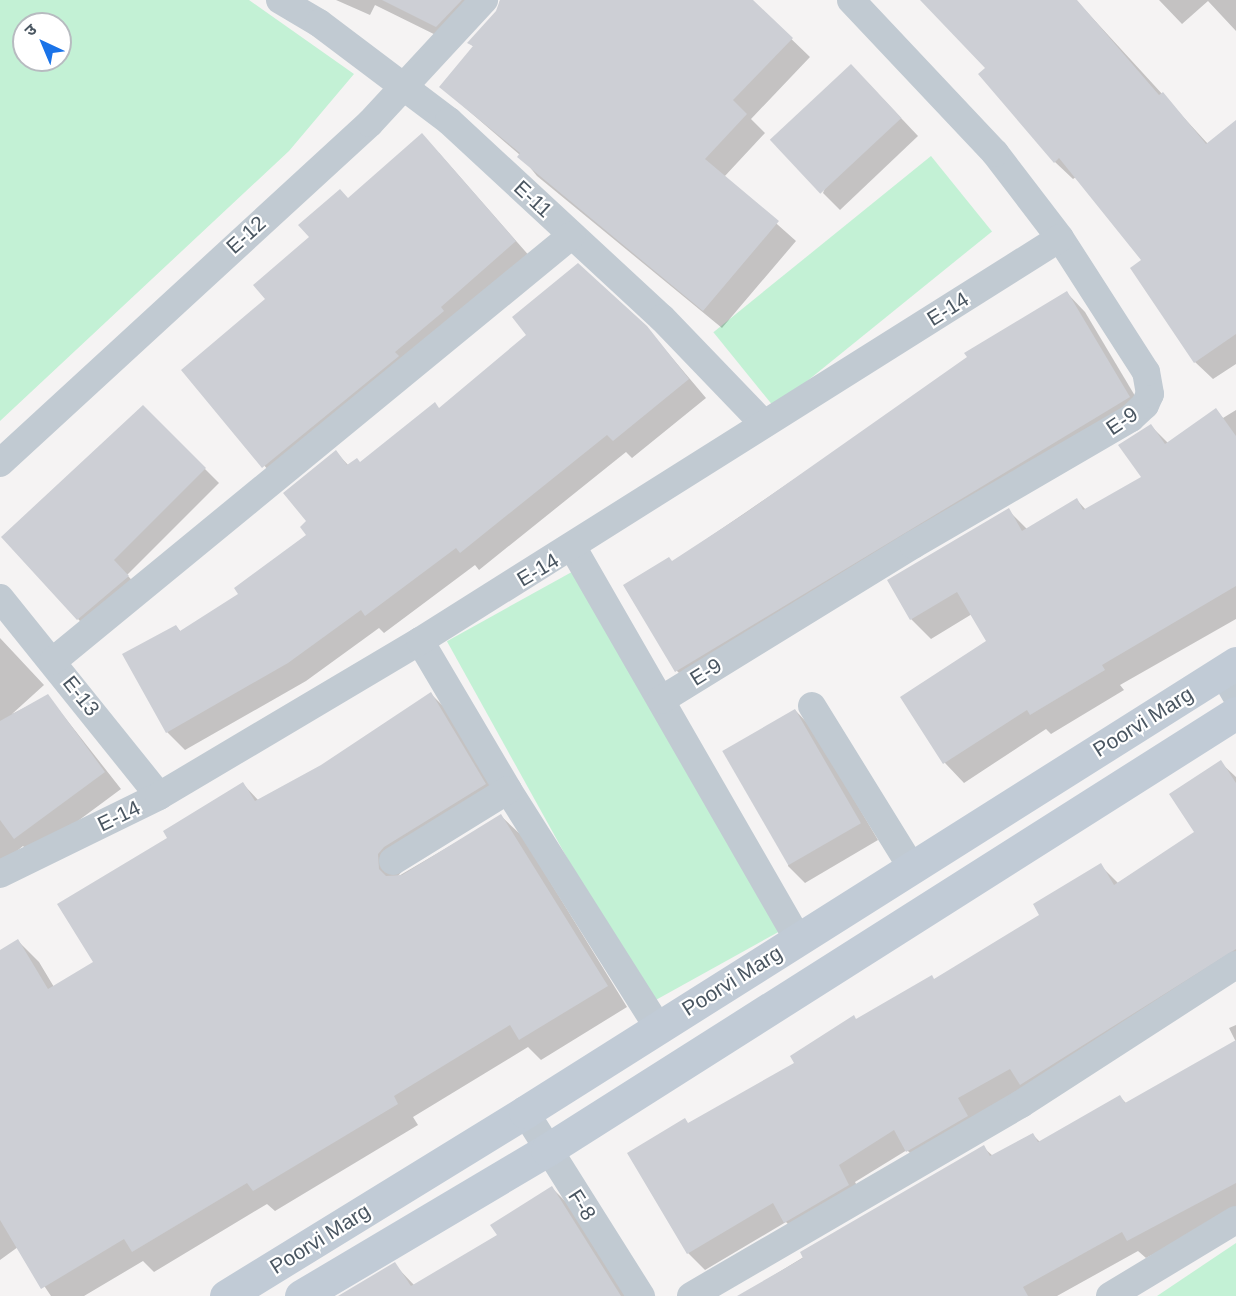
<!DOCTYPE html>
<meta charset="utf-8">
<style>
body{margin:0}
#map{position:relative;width:1236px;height:1296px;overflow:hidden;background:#f5f3f3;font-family:Arial,"Noto Sans Devanagari",sans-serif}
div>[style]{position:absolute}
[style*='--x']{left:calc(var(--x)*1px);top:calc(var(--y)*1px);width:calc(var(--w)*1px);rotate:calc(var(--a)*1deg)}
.green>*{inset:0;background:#c3f1d5;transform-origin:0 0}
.shadow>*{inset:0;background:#0003}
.building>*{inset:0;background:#cdcfd5;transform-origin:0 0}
.street>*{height:28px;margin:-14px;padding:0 14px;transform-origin:14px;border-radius:14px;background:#c1cad2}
.secondary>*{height:33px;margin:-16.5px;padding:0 16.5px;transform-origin:16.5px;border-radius:16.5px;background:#c1cbd6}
span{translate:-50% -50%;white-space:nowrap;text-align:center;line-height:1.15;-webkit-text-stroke:4.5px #fff;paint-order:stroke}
.street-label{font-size:21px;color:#4a5661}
.north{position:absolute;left:12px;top:12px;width:60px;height:60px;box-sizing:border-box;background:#fff;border:2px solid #b7bbc0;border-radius:50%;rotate:316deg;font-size:16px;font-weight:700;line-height:24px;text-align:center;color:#4a5661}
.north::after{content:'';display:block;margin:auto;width:21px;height:27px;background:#1a73e8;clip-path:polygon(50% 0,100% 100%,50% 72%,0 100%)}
</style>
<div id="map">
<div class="green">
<i style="clip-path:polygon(evenodd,0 0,249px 0,354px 74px,289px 151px,0 421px,0 0,24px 24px,60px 24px,60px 60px,24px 60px,24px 24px)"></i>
<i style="left:931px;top:156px;width:97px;height:280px;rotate:51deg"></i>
<i style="left:579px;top:568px;width:415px;height:151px;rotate:61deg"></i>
<i style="clip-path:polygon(1236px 1243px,1236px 1296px,1157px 1296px)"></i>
</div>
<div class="shadow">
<i style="clip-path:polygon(336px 0,493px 0,456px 45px,375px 5px,370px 15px)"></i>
<i style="clip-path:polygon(500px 0,751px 0,810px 57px,751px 119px,765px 133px,724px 177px,796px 241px,722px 328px,537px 176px,520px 155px,441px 87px,474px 47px,469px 43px,498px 11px)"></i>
<i style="clip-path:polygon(922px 0,1076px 0,1208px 144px,1236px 122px,1236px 364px,1213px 379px,1195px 362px,1144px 260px,1076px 177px,1073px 179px,1055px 162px,987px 69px)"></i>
<i style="clip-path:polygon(1159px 0,1236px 0,1236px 31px,1208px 1px,1182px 24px)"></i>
<i style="clip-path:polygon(868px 83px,918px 136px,840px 210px,823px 193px)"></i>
<i style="clip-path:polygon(439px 153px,532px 259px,280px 484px,183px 370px,267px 299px,311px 237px,348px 200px)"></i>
<i style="clip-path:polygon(1067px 293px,1085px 312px,1147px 416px,695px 689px,677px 671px,673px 562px)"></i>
<i style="clip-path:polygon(646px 327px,706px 398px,632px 458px,626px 452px,479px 570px,475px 565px,384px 633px,379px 628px,306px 681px,185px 750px,167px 732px,176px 626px,181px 632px,240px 594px,308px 536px,308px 522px,336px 452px,349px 466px,361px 464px,440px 410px)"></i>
<i style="clip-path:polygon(143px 407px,219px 483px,127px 575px,142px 591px,92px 633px,78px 619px)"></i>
<i style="clip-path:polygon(1216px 410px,1223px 418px,1236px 410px,1236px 619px,1120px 685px,1124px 690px,1051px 734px,1046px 729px,964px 783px,945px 763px,902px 698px,988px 642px,972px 614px,931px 639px,911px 619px,1008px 510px,1028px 530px,1077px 500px,1086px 510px,1143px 477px,1151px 426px,1169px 444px)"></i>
<i style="clip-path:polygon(0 638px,44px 685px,12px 714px,48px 696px,121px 789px,32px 855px,23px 846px,0 865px)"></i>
<i style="clip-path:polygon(431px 694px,452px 715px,505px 806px,405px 868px,397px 877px,501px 816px,522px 836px,627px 1007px,541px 1060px,528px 1047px,413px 1117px,418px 1125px,275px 1211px,267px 1204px,154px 1272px,143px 1261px,84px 1296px,51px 1296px,18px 1247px,0 1260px,0 952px,18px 941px,39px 962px,54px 987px,95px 962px,169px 838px,243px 784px,259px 801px,322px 766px)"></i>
<i style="clip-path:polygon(795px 710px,812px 728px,878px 840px,805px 883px,788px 866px)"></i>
<i style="clip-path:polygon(1220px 762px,1236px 777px,1236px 973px,925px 1168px,907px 1150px,855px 1182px,866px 1202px,802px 1239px,786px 1222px,705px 1270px,688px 1253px,688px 1124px,797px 1064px,857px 1020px,935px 980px,1041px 915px,1100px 865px,1118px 883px,1197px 832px)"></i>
<i style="clip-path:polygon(1236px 1025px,1236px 1211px,1146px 1258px,1138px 1251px,1057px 1296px,740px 1296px,983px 1147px,993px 1156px,1032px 1134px,1040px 1142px,1120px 1097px,1127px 1104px,1236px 1042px,1229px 1028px)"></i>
<i style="clip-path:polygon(552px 1188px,570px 1206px,627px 1296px,341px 1296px,394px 1264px,415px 1286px,499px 1235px)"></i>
</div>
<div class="building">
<i style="clip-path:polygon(382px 0,462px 0,436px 27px)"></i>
<i style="clip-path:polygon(500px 0,753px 0,793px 38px,733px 100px,747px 114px,705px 159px,779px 221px,703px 311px,517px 157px,520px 153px,439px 87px,473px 46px,467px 43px,496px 11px)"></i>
<i style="clip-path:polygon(920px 0,1077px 0,1159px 95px,1163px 92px,1206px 144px,1236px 120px,1236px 334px,1194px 363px,1130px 268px,1141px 260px,1059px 158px,1054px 163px,978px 74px,985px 68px)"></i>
<i style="left:851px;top:64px;width:74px;height:111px;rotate:47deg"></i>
<i style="clip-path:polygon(422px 133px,516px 241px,441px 307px,444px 311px,395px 352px,399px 356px,262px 468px,181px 370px,265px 299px,253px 285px,309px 237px,298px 225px,340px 189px,348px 198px)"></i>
<i style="clip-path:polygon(578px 263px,647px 326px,689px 379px,613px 441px,607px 435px,460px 553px,456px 548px,365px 616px,361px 610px,288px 663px,166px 733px,122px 654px,176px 625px,180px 631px,238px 594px,234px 588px,306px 535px,300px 527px,306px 521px,283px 493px,336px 450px,347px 465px,357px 458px,360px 462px,435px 402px,439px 408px,526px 335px,512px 317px)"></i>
<i style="clip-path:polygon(1067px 291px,1130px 397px,675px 672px,623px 585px,669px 557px,672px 561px,744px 514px,967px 357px,964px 353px)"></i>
<i style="clip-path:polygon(143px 405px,206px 468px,114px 560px,129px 576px,77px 620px,1px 537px)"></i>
<i style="clip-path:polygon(1216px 408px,1236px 436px,1236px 586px,1102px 665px,1105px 670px,1030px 715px,1027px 710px,943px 764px,900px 697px,986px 641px,957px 592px,910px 620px,887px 580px,1009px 508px,1022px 531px,1077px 498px,1083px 510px,1141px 477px,1118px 445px,1151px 424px,1165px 444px)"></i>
<i style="clip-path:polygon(431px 692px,486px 784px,384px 847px,378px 854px,379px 869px,386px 876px,402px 875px,501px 814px,608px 986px,519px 1040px,510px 1025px,394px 1096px,398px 1104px,253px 1191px,247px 1183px,132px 1252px,124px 1239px,41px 1289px,0 1220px,0 950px,18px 939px,48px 989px,93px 962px,57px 904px,167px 838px,163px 831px,243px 782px,255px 801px,321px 765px)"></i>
<i style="clip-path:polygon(48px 694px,105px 772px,14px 839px,0 820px,0 721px)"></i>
<i style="left:795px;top:709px;width:132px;height:84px;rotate:60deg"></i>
<i style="clip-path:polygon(1221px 760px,1236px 783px,1236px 949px,1020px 1085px,1010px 1069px,958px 1098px,968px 1116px,906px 1152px,894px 1130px,839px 1165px,849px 1185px,784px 1223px,773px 1203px,687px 1254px,627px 1153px,685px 1118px,688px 1123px,794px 1063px,790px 1056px,854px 1015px,856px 1019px,932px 975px,934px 979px,1039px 915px,1033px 904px,1101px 863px,1114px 885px,1194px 832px,1169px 794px)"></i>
<i style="clip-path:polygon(1236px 1040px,1236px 1183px,1127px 1241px,1122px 1232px,1023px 1287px,1028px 1296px,737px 1296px,803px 1258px,800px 1252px,984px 1145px,990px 1156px,1033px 1133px,1038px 1142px,1120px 1095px,1125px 1103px)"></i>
<i style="clip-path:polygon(552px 1186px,621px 1296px,338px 1296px,395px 1262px,411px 1286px,497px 1235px,490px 1225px)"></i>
</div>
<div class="street">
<i style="--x:280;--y:0;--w:45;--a:30.5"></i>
<i style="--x:319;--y:23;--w:163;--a:37"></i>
<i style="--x:449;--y:121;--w:290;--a:42.8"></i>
<i style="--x:662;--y:318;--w:147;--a:46.1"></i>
<i style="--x:0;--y:463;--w:502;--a:-42.58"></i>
<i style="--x:370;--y:123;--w:168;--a:-47.2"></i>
<i style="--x:573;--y:548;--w:452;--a:60.1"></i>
<i style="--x:0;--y:598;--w:254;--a:51.2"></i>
<i style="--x:420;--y:641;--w:173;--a:59.4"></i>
<i style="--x:508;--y:790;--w:280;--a:57.7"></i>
<i style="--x:53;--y:661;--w:671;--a:-39.38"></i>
<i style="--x:1222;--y:671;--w:28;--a:60"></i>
<i style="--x:661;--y:700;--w:296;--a:-31.6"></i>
<i style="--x:913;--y:545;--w:252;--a:-30.2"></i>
<i style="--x:1131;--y:418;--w:19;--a:-43"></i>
<i style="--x:1145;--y:405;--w:12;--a:-66"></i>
<i style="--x:1150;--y:394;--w:22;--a:-100"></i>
<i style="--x:1146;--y:372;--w:159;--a:-122.7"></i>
<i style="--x:1060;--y:238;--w:107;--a:-127.4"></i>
<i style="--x:995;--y:153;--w:210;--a:-133.3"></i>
<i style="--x:812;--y:706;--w:190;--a:58.3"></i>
<i style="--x:393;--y:861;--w:135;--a:-31.7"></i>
<i style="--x:0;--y:874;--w:177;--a:-26.1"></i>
<i style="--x:159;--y:796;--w:304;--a:-30.7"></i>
<i style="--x:420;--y:641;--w:756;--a:-32.2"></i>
<i style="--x:525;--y:1112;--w:218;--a:57.8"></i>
<i style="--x:691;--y:1296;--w:382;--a:-30.2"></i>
<i style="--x:1021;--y:1104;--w:256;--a:-32.9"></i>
<i style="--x:1110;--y:1296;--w:147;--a:-31.1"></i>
</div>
<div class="secondary">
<i style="--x:226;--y:1296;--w:351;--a:-31.6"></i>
<i style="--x:525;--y:1112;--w:841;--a:-32.27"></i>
<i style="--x:301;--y:1296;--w:286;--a:-30.7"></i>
<i style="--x:547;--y:1150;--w:816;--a:-32.39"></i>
</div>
<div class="street-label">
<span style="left:533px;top:199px;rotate:43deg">E-11</span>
<span style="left:246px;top:235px;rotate:-42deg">E-12</span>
<span style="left:948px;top:309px;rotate:-32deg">E-14</span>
<span style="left:1122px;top:421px;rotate:-34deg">E-9</span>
<span style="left:538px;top:570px;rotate:-31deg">E-14</span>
<span style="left:706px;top:672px;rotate:-32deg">E-9</span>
<span style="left:81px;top:696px;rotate:51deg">E-13</span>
<span style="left:1143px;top:722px;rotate:-32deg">Poorvi Marg</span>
<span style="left:119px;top:816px;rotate:-26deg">E-14</span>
<span style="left:732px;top:981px;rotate:-32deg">Poorvi Marg</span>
<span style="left:582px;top:1205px;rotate:57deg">F-8</span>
<span style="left:320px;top:1239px;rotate:-32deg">Poorvi Marg</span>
</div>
<div class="north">उ</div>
</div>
